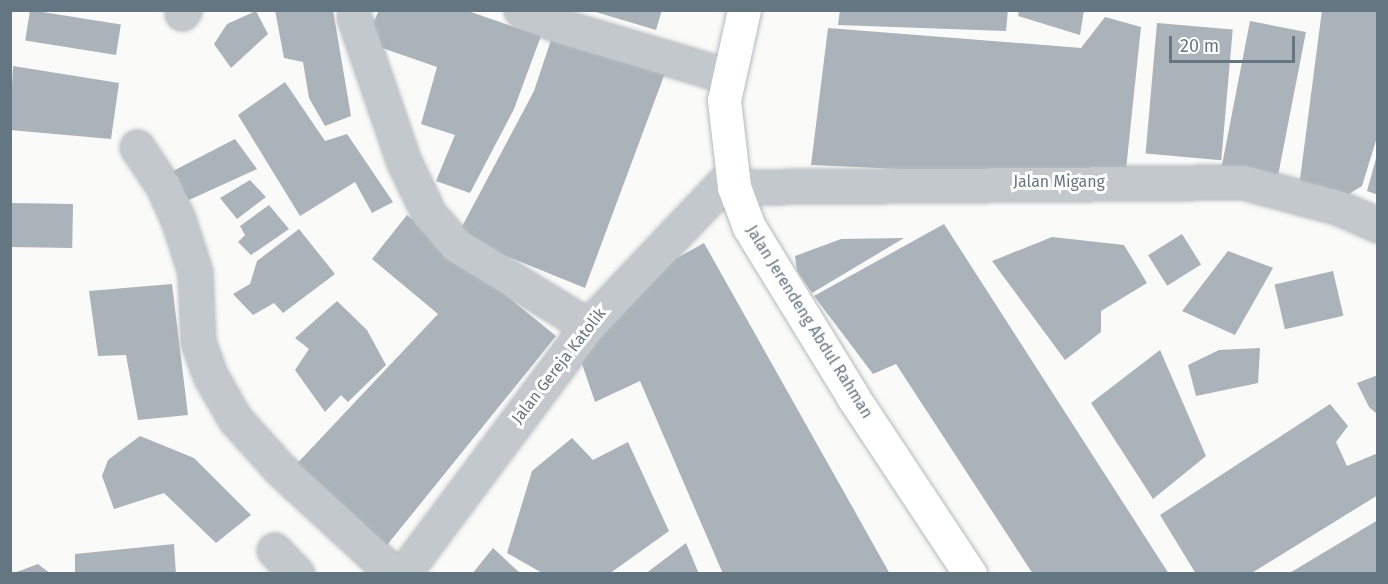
<!DOCTYPE html>
<style>
body{margin:0}
#map{position:relative;width:1388px;height:584px;overflow:hidden;background:#fafaf8;font-family:"Fira Sans",sans-serif}
div>[style]{position:absolute}
[style*='--x']{left:calc(var(--x)*1px);top:calc(var(--y)*1px);width:calc(var(--w)*1px);rotate:calc(var(--a)*1deg)}
.building>*{inset:0;background:#aab3b9;transform-origin:0 0}
.roads{filter:drop-shadow(0 0 2px #b4b9bd) drop-shadow(0 0 2px #b4b9bd)}
.minor>*{height:33px;margin:-16.5px;padding:0 16.5px;transform-origin:16.5px;border-radius:16.5px;background:#c3c8cc}
.highway>*{height:33px;margin:-16.5px;padding:0 16.5px;transform-origin:16.5px;border-radius:16.5px;background:#fff}
span{translate:-50% -50%;white-space:nowrap;text-align:center;line-height:1.15;-webkit-text-stroke:6px #fff;paint-order:stroke}
.street-label{font-size:16px;color:#657683}
.frame{position:absolute;inset:0;border:12px solid #657683;pointer-events:none}
.scale{position:absolute;left:1169px;top:36px;width:126px;height:27px;box-sizing:border-box;border:3px solid #657683;border-top:0;padding-left:8px;font-size:18px;line-height:21px;white-space:nowrap;color:#657683;-webkit-text-stroke:4px #fff;paint-order:stroke}
</style>
<div id="map">
<div class="building">
<i style="left:30px;top:10px;width:92px;height:31px;rotate:9deg"></i>
<i style="clip-path:polygon(275px 10px,333px 10px,351px 116px,325px 126px,309px 98px,303px 62px,284px 58px)"></i>
<i style="clip-path:polygon(379px 10px,465px 10px,541px 36px,514px 109px,470px 193px,436px 181px,455px 135px,421px 124px,437px 67px,365px 42px)"></i>
<i style="clip-path:polygon(589px 10px,662px 10px,656px 30px)"></i>
<i style="clip-path:polygon(840px 10px,1008px 10px,1006px 31px,838px 25px)"></i>
<i style="clip-path:polygon(1019px 10px,1084px 10px,1080px 35px,1018px 16px)"></i>
<i style="clip-path:polygon(1322px 10px,1378px 10px,1378px 134px,1362px 186px,1344px 197px,1299px 187px)"></i>
<i style="clip-path:polygon(256px 11px,268px 34px,231px 68px,214px 44px,227px 24px)"></i>
<i style="clip-path:polygon(1105px 17px,1141px 27px,1125px 179px,811px 165px,828px 28px,1081px 48px)"></i>
<i style="left:1250px;top:21px;width:57px;height:152px;rotate:11deg"></i>
<i style="left:1157px;top:23px;width:76px;height:131px;rotate:5deg"></i>
<i style="clip-path:polygon(554px 31px,665px 73px,585px 288px,457px 236px,534px 91px)"></i>
<i style="clip-path:polygon(13px 66px,119px 83px,111px 139px,10px 130px)"></i>
<i style="clip-path:polygon(285px 82px,325px 141px,347px 134px,393px 202px,372px 213px,355px 182px,300px 216px,238px 115px)"></i>
<i style="clip-path:polygon(235px 139px,257px 169px,189px 200px,171px 172px)"></i>
<i style="clip-path:polygon(1377px 155px,1378px 155px,1378px 195px,1367px 191px)"></i>
<i style="clip-path:polygon(250px 180px,266px 197px,237px 219px,220px 198px)"></i>
<i style="left:10px;top:203px;width:63px;height:44px;rotate:1deg"></i>
<i style="clip-path:polygon(269px 205px,289px 229px,251px 255px,238px 242px,245px 235px,240px 226px)"></i>
<i style="clip-path:polygon(407px 215px,556px 336px,383px 550px,290px 471px,438px 314px,372px 259px)"></i>
<i style="clip-path:polygon(944px 224px,1169px 574px,1033px 574px,896px 364px,873px 374px,814px 296px)"></i>
<i style="clip-path:polygon(299px 229px,335px 274px,283px 313px,274px 303px,253px 315px,233px 294px,250px 284px,257px 261px)"></i>
<i style="left:1182px;top:234px;width:36px;height:40px;rotate:58deg"></i>
<i style="clip-path:polygon(1052px 237px,1124px 245px,1147px 283px,1101px 311px,1101px 332px,1065px 360px,992px 261px)"></i>
<i style="clip-path:polygon(904px 238px,812px 293px,797px 271px,795px 256px,841px 239px)"></i>
<i style="clip-path:polygon(704px 243px,890px 574px,723px 574px,640px 381px,595px 402px,580px 358px,625px 287px)"></i>
<i style="clip-path:polygon(1228px 251px,1273px 268px,1235px 335px,1182px 311px)"></i>
<i style="left:1333px;top:271px;width:46px;height:60px;rotate:77deg"></i>
<i style="clip-path:polygon(172px 284px,188px 415px,138px 420px,126px 355px,98px 356px,89px 291px)"></i>
<i style="clip-path:polygon(337px 301px,367px 330px,386px 365px,348px 402px,341px 395px,325px 412px,295px 370px,309px 349px,295px 338px)"></i>
<i style="clip-path:polygon(1260px 348px,1258px 383px,1196px 396px,1188px 365px,1219px 350px)"></i>
<i style="clip-path:polygon(1160px 350px,1206px 456px,1153px 499px,1091px 403px)"></i>
<i style="clip-path:polygon(1378px 375px,1378px 415px,1369px 407px,1357px 383px)"></i>
<i style="clip-path:polygon(1330px 404px,1348px 426px,1336px 442px,1347px 466px,1378px 453px,1378px 495px,1250px 574px,1196px 574px,1160px 515px)"></i>
<i style="clip-path:polygon(140px 436px,194px 458px,251px 515px,216px 543px,164px 493px,114px 509px,102px 476px,108px 460px)"></i>
<i style="clip-path:polygon(572px 438px,593px 460px,628px 442px,669px 531px,609px 574px,544px 574px,507px 553px,532px 471px)"></i>
<i style="clip-path:polygon(1378px 520px,1378px 574px,1288px 574px)"></i>
<i style="clip-path:polygon(686px 543px,699px 574px,645px 574px)"></i>
<i style="clip-path:polygon(174px 544px,176px 574px,75px 574px,75px 554px)"></i>
<i style="clip-path:polygon(493px 548px,521px 574px,472px 574px)"></i>
<i style="clip-path:polygon(38px 564px,51px 574px,14px 574px,14px 573px)"></i>
</div>
<div class="roads">
<div class="minor">
<i style="--x:521;--y:10;--w:45;--a:22"></i>
<i style="--x:563;--y:27;--w:171;--a:16.6"></i>
<i style="--x:182;--y:13;--w:4;--a:-56"></i>
<i style="--x:354;--y:17;--w:153;--a:71"></i>
<i style="--x:404;--y:162;--w:58;--a:64.3"></i>
<i style="--x:429;--y:214;--w:41;--a:48.9"></i>
<i style="--x:456;--y:245;--w:155;--a:31.5"></i>
<i style="--x:137;--y:147;--w:47;--a:56.3"></i>
<i style="--x:163;--y:186;--w:36;--a:66"></i>
<i style="--x:178;--y:219;--w:56;--a:72.2"></i>
<i style="--x:195;--y:272;--w:70;--a:87.5"></i>
<i style="--x:198;--y:342;--w:37;--a:70"></i>
<i style="--x:211;--y:377;--w:48;--a:60.3"></i>
<i style="--x:235;--y:419;--w:69;--a:48"></i>
<i style="--x:281;--y:470;--w:154;--a:42.6"></i>
<i style="--x:734;--y:187;--w:509;--a:-0.56"></i>
<i style="--x:1243;--y:182;--w:97;--a:14.9"></i>
<i style="--x:1337;--y:207;--w:45;--a:23.7"></i>
<i style="--x:274;--y:550;--w:33;--a:46"></i>
<i style="--x:403;--y:574;--w:309;--a:-53.3"></i>
<i style="--x:588;--y:326;--w:211;--a:-46.5"></i>
</div>
<div class="highway">
<i style="--x:744;--y:10;--w:92;--a:102.5"></i>
<i style="--x:724;--y:100;--w:88;--a:83.4"></i>
<i style="--x:734;--y:187;--w:43;--a:69.4"></i>
<i style="--x:749;--y:227;--w:199;--a:58.5"></i>
<i style="--x:853;--y:397;--w:212;--a:56.5"></i>
</div>
</div>
<div class="street-label">
<span style="left:1059px;top:182px">Jalan Migang</span>
<span style="left:809px;top:322px;rotate:58deg">Jalan Jerendeng Abdul Rahman</span>
<span style="left:559px;top:366px;rotate:-52deg">Jalan Gereja Katolik</span>
</div>
<div class="frame"></div>
<div class="scale">20 m</div>
</div>
